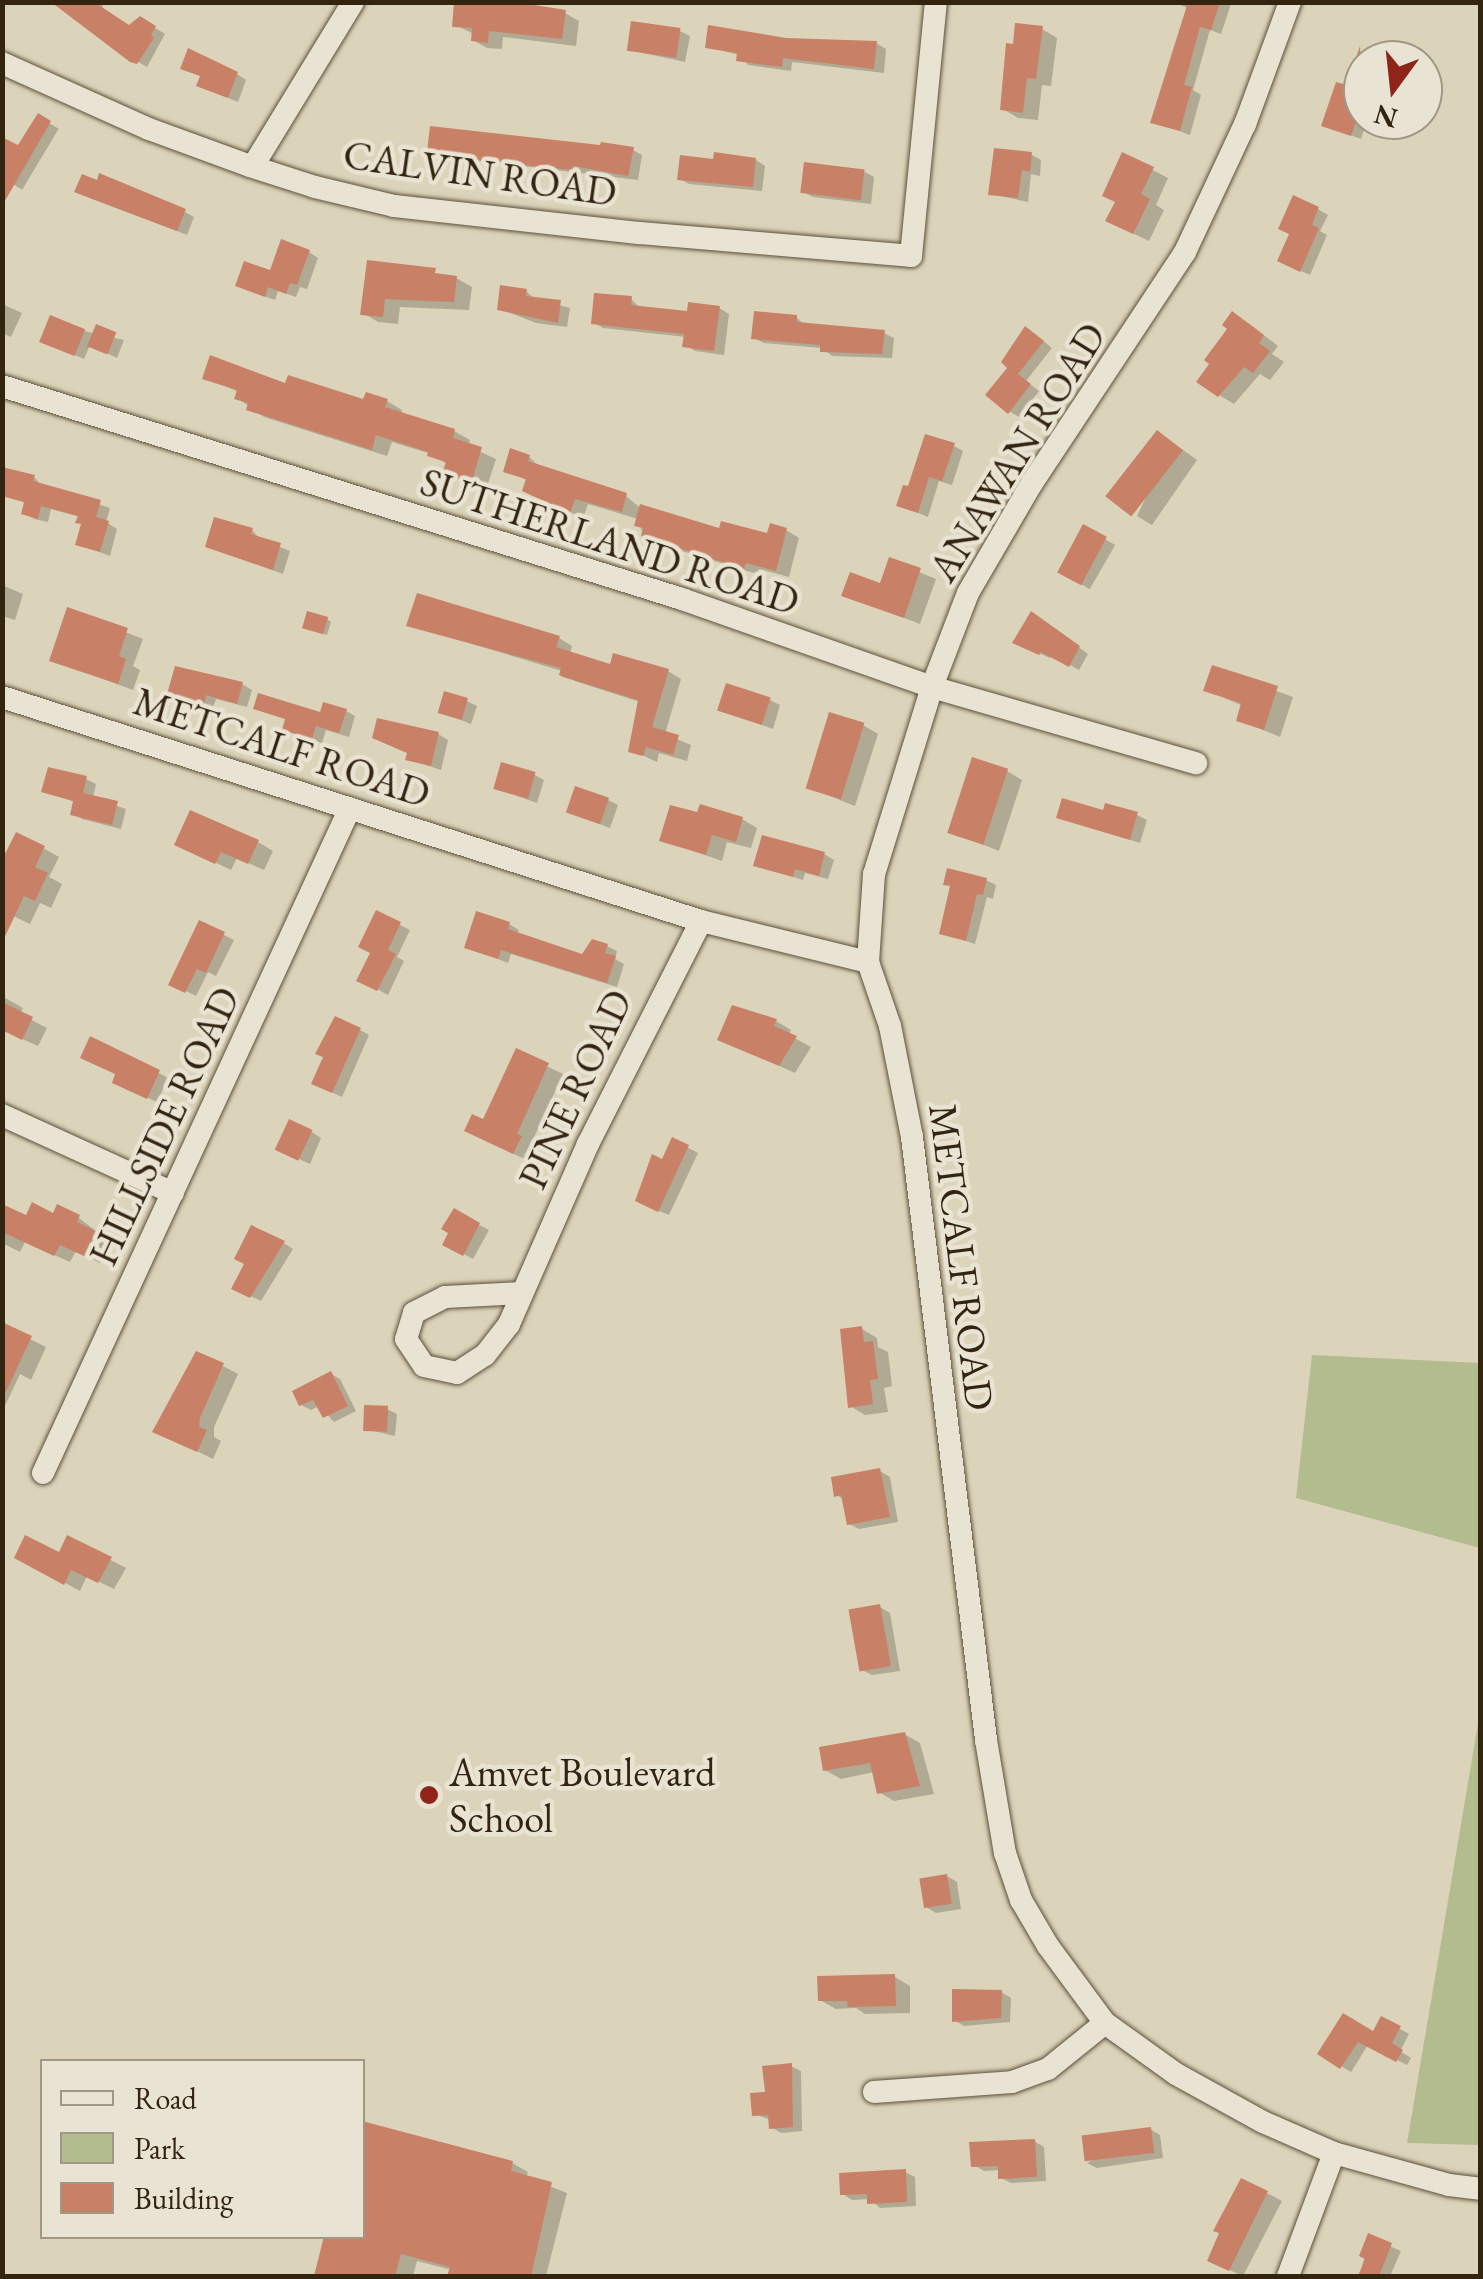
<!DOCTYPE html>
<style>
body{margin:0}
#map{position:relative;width:1483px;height:2279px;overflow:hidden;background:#dcd4ba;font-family:"EB Garamond",serif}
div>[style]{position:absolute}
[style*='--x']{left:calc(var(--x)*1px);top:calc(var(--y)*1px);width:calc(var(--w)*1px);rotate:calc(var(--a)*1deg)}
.green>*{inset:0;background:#b2bc8f}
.shadow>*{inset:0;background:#0003;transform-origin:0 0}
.building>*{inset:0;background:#c88167;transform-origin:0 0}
.roads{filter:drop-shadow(0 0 2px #5d503a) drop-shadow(0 0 2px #5d503a)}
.minor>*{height:22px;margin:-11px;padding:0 11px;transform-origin:11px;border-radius:11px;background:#e8e3d2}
.dots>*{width:28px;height:28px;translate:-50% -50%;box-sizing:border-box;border:5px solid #e8e3d2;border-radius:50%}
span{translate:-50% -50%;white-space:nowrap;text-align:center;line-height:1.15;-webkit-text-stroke:9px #e8e3d2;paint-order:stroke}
.street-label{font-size:40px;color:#332410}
.poi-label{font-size:40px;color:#332410}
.left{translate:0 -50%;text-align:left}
.frame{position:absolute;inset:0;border:5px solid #332410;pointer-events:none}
.legend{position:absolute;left:40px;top:2059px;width:325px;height:180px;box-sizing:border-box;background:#e8e3d2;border:2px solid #a09784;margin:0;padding:12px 18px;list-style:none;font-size:30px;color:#332410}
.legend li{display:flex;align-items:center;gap:20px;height:50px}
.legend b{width:50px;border:2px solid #a09784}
.north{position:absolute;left:1343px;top:40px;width:100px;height:100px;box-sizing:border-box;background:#e8e3d2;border:2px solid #a09784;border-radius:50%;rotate:195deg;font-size:28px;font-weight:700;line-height:40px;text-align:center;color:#332410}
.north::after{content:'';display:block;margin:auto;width:35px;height:45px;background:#8f2418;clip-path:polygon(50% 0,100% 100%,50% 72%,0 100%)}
</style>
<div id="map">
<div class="green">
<i style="clip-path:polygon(1312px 1355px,1480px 1363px,1480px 1548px,1296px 1498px)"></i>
<i style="clip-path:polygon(1480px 1712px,1480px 2145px,1407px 2143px)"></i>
</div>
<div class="shadow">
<i style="clip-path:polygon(56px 2px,102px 2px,103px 10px,130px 27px,141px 19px,165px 34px,147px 67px,103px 41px,105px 36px,73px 19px,76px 14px)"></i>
<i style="clip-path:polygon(1172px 2px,1231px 4px,1221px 34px,1210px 30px,1193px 90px,1201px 95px,1190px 135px,1153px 121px,1188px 8px)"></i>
<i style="clip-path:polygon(565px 13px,579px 21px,576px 46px,503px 37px,502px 49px,487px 48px,473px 40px,474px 34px,455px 25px)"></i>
<i style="clip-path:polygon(1042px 29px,1057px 38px,1051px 86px,1042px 85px,1038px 120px,1018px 118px,1003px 109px,1015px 47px)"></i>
<i style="clip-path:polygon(680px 31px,690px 36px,685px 62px,629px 50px)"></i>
<i style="clip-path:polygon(786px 40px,876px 43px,886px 49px,884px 73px,792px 62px,791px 71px,748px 65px,739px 55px,708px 47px)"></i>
<i style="clip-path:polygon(1357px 62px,1363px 64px,1363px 120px,1367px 120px,1361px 139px,1324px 125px,1348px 89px)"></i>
<i style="clip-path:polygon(237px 74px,246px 80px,238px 102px,208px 90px)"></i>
<i style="left:39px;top:117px;width:23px;height:71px;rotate:31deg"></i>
<i style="clip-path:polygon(430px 150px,633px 150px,642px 155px,638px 180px,440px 156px)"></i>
<i style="clip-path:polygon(1032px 155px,1041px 160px,1040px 176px,1031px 174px,1028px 202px,991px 194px)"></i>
<i style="clip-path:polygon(1124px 155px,1168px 178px,1156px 205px,1164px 210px,1149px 241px,1124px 229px,1117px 202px)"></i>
<i style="clip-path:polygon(756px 160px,765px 166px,762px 191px,689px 184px,680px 179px,716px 162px)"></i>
<i style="clip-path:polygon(865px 172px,874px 177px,871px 204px,813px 197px,803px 192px)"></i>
<i style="clip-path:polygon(87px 197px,185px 212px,194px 217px,187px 235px)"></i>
<i style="clip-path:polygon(1318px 209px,1328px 215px,1320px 231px,1327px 235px,1310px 275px,1289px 266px)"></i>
<i style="clip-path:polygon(309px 252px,318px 258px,307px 289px,300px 287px,296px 297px,278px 291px,275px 300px,248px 290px)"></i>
<i style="clip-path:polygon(369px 263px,456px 278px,472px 287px,469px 310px,400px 307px,398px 324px,378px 322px,363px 313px)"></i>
<i style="clip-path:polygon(526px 291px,535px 299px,570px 308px,567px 327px,536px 323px,500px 309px)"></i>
<i style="clip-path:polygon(631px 299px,640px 308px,689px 313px,719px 308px,729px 314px,724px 355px,695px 351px,685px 345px,686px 337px,603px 328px,594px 323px)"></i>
<i style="clip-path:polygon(2px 304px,22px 313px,11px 337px,2px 333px)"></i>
<i style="clip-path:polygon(796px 317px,806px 326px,884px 333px,894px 338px,892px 358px,832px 356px,822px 348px,764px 343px,754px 338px)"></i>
<i style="clip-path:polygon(1248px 323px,1278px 346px,1272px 354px,1284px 362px,1270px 380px,1260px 374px,1234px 404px,1219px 395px)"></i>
<i style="clip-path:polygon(84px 331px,124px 340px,117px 358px,90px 345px,84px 359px,52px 346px)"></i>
<i style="clip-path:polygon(1035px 334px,1052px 348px,1026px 381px,1039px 391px,1019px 417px,1009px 411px,1011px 367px)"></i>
<i style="clip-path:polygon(205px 378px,287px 386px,365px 402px,387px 401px,402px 410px,401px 414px,454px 431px,470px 440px,468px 446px,496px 459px,486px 490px,445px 472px,447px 464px,428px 453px,392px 442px,387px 456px,264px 417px,237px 398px,239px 392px)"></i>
<i style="clip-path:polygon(1172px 442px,1197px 460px,1152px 525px,1137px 516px)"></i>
<i style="clip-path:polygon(954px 446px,963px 451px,952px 485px,939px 481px,928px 517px,899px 505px)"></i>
<i style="clip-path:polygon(512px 451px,529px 457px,541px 468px,626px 496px,638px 506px,721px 531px,769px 536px,771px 526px,786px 530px,799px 538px,789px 577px,759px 569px,757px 574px,656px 543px,643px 535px,638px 519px,588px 504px,583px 518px,538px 497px,528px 481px,506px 470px)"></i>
<i style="clip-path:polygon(34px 477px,42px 486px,110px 508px,106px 522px,117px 529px,110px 556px,78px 544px,83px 525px,80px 517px,51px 509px,48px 522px,34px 519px,24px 513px,27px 503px,2px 496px)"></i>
<i style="left:1084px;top:527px;width:36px;height:51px;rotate:30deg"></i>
<i style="clip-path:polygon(252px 530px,260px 539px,290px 551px,283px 574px,218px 551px)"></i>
<i style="clip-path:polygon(890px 560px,936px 579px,920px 624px,844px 595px,881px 586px)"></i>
<i style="clip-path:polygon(2px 585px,23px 594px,15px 620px,2px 616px)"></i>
<i style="clip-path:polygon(69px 610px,143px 639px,133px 666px,140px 670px,133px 690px,52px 660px)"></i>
<i style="clip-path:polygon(327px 619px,331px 622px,327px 635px,308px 629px)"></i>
<i style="clip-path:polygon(1041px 620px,1088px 654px,1079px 670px,1052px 655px,1050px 658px,1025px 647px)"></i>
<i style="clip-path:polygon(409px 625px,559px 638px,572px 646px,570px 654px,612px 667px,668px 671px,681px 679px,665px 734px,691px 745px,687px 761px,659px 753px,657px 762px,631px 750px,640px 702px,575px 681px,562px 671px)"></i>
<i style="clip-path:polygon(1213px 668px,1293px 697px,1280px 737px,1239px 720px,1243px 706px,1206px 690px)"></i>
<i style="clip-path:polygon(242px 684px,252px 690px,247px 707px,216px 699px,213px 707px,170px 692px)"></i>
<i style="clip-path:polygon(770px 700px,780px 705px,773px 729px,720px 710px)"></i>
<i style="clip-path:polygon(467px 701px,477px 706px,471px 724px,441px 712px)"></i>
<i style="clip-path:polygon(256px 707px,321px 715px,346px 711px,355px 716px,349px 737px,326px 730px,322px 743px,295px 734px,285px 729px,288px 720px)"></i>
<i style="clip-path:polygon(863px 725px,878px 734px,855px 806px,807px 787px)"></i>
<i style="clip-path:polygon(438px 734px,448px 740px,441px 770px,408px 759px)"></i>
<i style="clip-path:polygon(49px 770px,86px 779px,96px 784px,93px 798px,126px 809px,121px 829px,82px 819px,73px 814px,75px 802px,44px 791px)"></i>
<i style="clip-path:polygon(1007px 771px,1022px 780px,999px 851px,951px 832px)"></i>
<i style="clip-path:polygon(535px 775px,544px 780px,537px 803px,496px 788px)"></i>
<i style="clip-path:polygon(608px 800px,618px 805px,610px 828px,569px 812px)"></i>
<i style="clip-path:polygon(1105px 813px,1137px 815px,1147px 820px,1140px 843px,1059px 817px)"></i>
<i style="clip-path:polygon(699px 815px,742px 819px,757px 828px,751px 848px,727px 842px,722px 861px,662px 840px)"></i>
<i style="clip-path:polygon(258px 842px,273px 851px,264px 870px,237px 858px,231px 870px,193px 852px)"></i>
<i style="clip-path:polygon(43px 848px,59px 857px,49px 877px,62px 884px,51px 908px,40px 903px,30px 924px,11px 915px)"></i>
<i style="clip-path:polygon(824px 854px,834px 860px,828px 879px,805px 873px,803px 880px,756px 865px)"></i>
<i style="clip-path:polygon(986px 880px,996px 885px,993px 899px,987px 897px,975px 944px,941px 933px,953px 888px)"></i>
<i style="clip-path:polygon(377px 913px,410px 930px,397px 957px,404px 961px,388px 995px,369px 985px)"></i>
<i style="clip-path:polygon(200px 923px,234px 940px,216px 976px,208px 972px,196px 996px,172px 984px)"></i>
<i style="clip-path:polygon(509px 924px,519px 930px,517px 935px,583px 957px,607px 946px,617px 951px,615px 959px,624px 964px,617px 987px,511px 954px,508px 963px,467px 947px)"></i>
<i style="clip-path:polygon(2px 996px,23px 1008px,20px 1014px,47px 1028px,38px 1046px,2px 1030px)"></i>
<i style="clip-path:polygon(776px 1021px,791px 1030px,789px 1035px,811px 1047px,795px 1073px,720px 1039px)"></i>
<i style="clip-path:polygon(360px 1030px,369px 1035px,342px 1097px,323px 1088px)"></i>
<i style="clip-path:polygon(517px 1052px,563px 1074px,531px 1144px,536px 1147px,529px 1161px,482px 1139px,484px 1122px)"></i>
<i style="clip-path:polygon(159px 1073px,168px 1078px,157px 1102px,124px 1087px)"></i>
<i style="clip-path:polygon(312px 1132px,321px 1138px,310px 1164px,288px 1154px)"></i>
<i style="clip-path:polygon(674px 1140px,698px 1153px,669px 1215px,647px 1206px)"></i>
<i style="clip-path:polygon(2px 1210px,27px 1218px,79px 1218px,110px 1242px,100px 1263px,76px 1251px,70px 1262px,25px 1242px,20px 1252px,2px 1243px)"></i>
<i style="clip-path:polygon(455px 1212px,489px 1230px,473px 1259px,445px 1244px)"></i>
<i style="clip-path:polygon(284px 1243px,293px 1249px,261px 1301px,244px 1293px)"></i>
<i style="clip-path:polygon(2px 1325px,46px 1347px,31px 1380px,20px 1374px,3px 1410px)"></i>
<i style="clip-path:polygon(862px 1329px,877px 1338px,878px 1347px,888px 1352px,892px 1386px,884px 1388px,888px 1412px,865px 1415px,850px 1406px)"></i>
<i style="clip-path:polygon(223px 1366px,238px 1374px,214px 1427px,214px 1437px,221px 1441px,213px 1459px,156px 1431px,173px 1393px,178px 1396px)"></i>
<i style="clip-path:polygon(331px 1374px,340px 1379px,356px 1411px,334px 1422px,319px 1406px,311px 1410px,301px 1405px)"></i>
<i style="clip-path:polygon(387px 1409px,397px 1414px,395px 1436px,365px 1429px)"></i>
<i style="clip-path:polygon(880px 1471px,890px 1477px,898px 1522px,859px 1529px,849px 1524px,845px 1500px,836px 1495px)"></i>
<i style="clip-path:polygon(68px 1538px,126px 1568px,114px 1589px,87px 1576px,80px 1591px,17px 1557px,60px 1555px)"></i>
<i style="clip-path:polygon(880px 1607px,890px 1613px,900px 1671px,872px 1675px,862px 1670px)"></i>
<i style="clip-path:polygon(904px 1734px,920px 1743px,934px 1794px,894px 1801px,879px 1792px,874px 1772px,841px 1779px,825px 1770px)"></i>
<i style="clip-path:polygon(947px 1876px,957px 1882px,961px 1909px,936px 1913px,926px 1907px)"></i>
<i style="clip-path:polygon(895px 1977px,910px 1986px,910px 2013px,865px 2014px,856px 2008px,836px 2009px,820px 2000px)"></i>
<i style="clip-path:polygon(1001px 1992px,1011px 1998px,1010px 2022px,964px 2026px,954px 2020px)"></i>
<i style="clip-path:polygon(1382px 2019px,1409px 2034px,1400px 2051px,1411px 2058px,1407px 2065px,1368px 2045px,1351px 2072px,1320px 2054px,1374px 2034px)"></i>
<i style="clip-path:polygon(791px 2066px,801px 2071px,802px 2131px,781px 2133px,771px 2127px,771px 2120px,754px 2114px)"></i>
<i style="clip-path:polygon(1150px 2129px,1160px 2135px,1163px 2158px,1097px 2168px,1087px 2163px)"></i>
<i style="clip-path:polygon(1034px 2141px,1044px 2147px,1046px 2181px,1011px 2183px,1001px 2178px,1000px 2170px,984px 2171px,974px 2165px)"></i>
<i style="clip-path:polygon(512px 2163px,528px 2172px,526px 2177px,567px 2193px,546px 2276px,450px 2276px,452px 2270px,417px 2261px,413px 2276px,316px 2276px,327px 2236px,362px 2236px)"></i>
<i style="clip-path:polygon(905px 2172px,915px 2177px,916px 2206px,880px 2208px,870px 2199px,852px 2200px,843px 2194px)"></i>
<i style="clip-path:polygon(1267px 2193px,1282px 2201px,1243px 2276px,1225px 2268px)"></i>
<i style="clip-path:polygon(1369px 2237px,1401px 2251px,1391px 2274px,1396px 2276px,1360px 2276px)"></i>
</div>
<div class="building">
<i style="clip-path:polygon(51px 2px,94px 2px,129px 25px,140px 16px,156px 26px,151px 35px,154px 38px,137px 64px,130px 62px)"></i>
<i style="clip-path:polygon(454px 2px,515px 2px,566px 10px,562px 39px,489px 31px,488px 43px,471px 41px,472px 28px,452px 27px)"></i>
<i style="clip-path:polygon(1188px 2px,1220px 2px,1211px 30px,1200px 27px,1184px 85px,1192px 87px,1180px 131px,1150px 123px)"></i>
<i style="left:631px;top:21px;width:50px;height:30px;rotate:8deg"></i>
<i style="clip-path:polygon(1015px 23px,1043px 26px,1036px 79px,1027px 78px,1023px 113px,1000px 110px,1006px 43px,1013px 44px)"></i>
<i style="clip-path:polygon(708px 25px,786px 38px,877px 41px,874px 69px,783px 58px,782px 67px,736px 61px,737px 53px,705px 48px)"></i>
<i style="clip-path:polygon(1360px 46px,1363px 100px,1351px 136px,1321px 126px,1336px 82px,1347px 85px)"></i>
<i style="clip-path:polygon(188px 48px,238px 72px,228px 98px,196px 86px,200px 76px,180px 69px)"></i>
<i style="clip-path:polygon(38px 113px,51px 121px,2px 206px,2px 137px,18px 145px)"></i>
<i style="clip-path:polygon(430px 126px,600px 145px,601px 142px,634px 147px,628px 176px,573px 166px,572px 170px,453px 158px,453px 154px,427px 152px)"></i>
<i style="clip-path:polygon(994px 148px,1032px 152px,1030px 172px,1022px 170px,1018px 198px,988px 195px)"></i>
<i style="clip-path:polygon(714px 152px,756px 158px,753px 187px,677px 180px,680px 155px,713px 159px)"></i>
<i style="clip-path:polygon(1122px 152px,1154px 167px,1141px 194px,1150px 199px,1133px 234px,1105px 221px,1115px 202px,1102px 196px)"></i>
<i style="left:804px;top:162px;width:61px;height:31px;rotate:7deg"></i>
<i style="clip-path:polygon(99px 173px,186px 209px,177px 231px,74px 192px,82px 174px,97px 180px)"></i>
<i style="clip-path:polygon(1293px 195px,1319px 207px,1312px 225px,1319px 228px,1300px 272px,1277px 261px,1289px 234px,1278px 229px)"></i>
<i style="clip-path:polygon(281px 239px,310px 250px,297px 285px,290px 283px,286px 294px,268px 287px,265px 297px,235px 286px,244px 261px,270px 270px)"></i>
<i style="clip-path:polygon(367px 260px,436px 268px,435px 273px,457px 276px,454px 302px,385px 299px,383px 317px,360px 315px)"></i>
<i style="clip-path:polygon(500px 285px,527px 289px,526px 296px,561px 300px,558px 323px,497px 310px)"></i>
<i style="clip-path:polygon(594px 293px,632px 296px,631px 305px,687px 311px,688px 302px,720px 306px,714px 351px,682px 347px,684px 334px,591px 324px)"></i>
<i style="clip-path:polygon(754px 311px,797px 315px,797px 322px,885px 330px,882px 354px,820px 352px,820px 345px,751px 339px)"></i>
<i style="clip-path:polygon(1232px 311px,1264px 335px,1259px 343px,1270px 351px,1253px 373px,1244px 367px,1218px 397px,1196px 382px,1209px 364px,1204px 360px,1227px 329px,1222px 325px)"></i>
<i style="left:50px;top:315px;width:38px;height:29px;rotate:22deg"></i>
<i style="left:96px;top:324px;width:22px;height:24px;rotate:22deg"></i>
<i style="clip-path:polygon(1025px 326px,1044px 341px,1018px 374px,1031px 384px,1008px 414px,985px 395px,1007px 368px,1001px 362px)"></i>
<i style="clip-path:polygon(210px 355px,285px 383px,288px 375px,363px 399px,366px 392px,388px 399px,385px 407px,455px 429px,453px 438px,482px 447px,471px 483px,442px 474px,446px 462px,427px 456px,428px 452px,376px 435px,372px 450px,246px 410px,248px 403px,234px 399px,237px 390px,202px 379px)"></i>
<i style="left:1157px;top:430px;width:33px;height:84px;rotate:38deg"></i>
<i style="clip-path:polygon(925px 434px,955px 443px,942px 481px,929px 477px,918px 513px,896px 506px,903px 485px,908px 486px)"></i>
<i style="clip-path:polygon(510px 448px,530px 455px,528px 461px,627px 493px,622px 512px,575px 499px,570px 513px,522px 491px,526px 479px,503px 472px)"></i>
<i style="clip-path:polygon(2px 467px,35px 475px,33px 481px,101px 500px,96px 517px,109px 521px,100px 552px,75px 545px,81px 524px,75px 523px,78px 516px,41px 506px,38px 519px,21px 514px,24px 502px,2px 496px)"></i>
<i style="clip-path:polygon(640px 504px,719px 528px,721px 521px,767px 533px,770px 523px,787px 528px,776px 571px,746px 563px,744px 569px,641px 536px,643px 528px,634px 526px)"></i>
<i style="clip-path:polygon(214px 517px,253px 528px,251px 534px,281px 543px,273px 570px,205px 547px)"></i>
<i style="left:1083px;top:524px;width:27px;height:55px;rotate:28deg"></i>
<i style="clip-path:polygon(889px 557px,921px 568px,904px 618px,841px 596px,850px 572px,880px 583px)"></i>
<i style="clip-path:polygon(417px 593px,560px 636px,556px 647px,610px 664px,613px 653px,669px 669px,652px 727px,679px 735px,673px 755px,646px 747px,643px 756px,628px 752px,638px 700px,563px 677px,559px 675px,561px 668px,406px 626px)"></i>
<i style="clip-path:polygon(67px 607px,128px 628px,119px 656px,126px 659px,118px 684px,49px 661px)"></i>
<i style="left:307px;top:611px;width:22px;height:18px;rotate:16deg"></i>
<i style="clip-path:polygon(1031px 611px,1080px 646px,1069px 667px,1041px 652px,1039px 655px,1012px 643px)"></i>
<i style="clip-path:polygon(1212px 665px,1278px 686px,1264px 730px,1236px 721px,1241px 703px,1203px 691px)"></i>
<i style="clip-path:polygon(175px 666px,243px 682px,237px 704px,206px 695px,204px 704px,167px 694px)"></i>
<i style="left:726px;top:683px;width:47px;height:29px;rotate:18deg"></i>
<i style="left:444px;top:691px;width:25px;height:23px;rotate:16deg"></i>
<i style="clip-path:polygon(258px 693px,320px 712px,323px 702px,347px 709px,339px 733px,316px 726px,312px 739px,282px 730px,285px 719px,253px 709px)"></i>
<i style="left:829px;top:712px;width:37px;height:80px;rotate:17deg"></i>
<i style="clip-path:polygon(377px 718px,439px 732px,431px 766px,405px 760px,407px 753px,372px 738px)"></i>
<i style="left:972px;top:757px;width:38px;height:80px;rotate:18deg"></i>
<i style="left:501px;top:762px;width:36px;height:28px;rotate:16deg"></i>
<i style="clip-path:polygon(48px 767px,87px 776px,83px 793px,118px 801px,112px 825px,70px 815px,73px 801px,41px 792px)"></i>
<i style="left:575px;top:786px;width:36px;height:28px;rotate:19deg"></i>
<i style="clip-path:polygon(1062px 798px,1103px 810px,1105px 803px,1138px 812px,1130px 840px,1056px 818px)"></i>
<i style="clip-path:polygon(700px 804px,743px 817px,736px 842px,712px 835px,706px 855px,659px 841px,670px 805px,697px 812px)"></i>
<i style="clip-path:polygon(190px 810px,259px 840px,248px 864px,221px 852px,215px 864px,174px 845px)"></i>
<i style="clip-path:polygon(16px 832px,45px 846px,35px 867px,48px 873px,35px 901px,24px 896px,2px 943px,2px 860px)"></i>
<i style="clip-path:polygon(762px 835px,825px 852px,819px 876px,795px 869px,793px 877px,753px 866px)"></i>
<i style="clip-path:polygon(947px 868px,987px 878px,983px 895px,977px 894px,966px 941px,939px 934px,950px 886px,943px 885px)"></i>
<i style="clip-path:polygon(376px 910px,401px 922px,388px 950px,396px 954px,377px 991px,356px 981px,370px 953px,358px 947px)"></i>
<i style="clip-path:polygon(476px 911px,510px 922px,508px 929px,582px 954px,592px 939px,608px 944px,605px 953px,616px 956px,607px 983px,501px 950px,498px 959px,464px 948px)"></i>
<i style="clip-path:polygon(199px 920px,225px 932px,206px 973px,197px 969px,185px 993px,168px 985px)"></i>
<i style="clip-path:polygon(2px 1002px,33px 1017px,22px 1040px,2px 1030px)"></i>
<i style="clip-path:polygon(732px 1005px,777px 1019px,774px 1026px,797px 1036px,779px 1066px,717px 1040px)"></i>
<i style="clip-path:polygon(335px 1016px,361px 1028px,332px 1093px,311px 1084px,323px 1057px,315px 1054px)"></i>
<i style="clip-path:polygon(90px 1036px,160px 1070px,147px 1099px,112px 1083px,115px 1074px,80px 1058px)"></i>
<i style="clip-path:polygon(516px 1048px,549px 1063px,517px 1134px,522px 1136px,513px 1154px,464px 1131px,472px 1114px,483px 1119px)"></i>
<i style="left:289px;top:1119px;width:26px;height:34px;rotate:25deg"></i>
<i style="clip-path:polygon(672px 1137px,689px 1145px,658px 1212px,635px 1201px,652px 1154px,662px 1159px)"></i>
<i style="clip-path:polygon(32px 1202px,53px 1213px,57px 1204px,80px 1215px,77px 1222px,96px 1231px,84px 1256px,60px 1245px,54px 1256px,2px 1232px,2px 1204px,26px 1215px)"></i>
<i style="clip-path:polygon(454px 1208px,480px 1223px,463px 1256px,442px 1245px,448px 1233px,441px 1229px)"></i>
<i style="clip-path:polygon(251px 1225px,285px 1241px,250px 1298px,231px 1289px,244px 1264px,234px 1259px)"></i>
<i style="clip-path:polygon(2px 1322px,32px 1336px,2px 1400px)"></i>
<i style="clip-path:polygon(862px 1326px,864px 1342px,873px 1341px,878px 1379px,870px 1380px,873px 1404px,848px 1408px,840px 1329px)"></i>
<i style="clip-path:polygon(196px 1351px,224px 1363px,200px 1418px,199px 1427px,207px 1430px,197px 1452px,152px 1432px)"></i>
<i style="clip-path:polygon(331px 1371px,348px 1406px,323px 1418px,313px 1400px,299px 1406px,292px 1391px)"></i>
<i style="left:364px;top:1405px;width:24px;height:26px;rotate:2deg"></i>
<i style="clip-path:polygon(880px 1468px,890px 1517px,847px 1525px,841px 1495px,834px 1497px,831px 1477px)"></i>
<i style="clip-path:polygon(25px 1535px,59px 1552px,67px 1535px,112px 1557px,98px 1583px,71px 1570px,64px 1585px,14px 1558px)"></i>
<i style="left:880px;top:1604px;width:63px;height:32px;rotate:80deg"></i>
<i style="clip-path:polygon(905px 1732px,920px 1786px,877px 1794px,870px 1763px,823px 1771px,819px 1747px)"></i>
<i style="left:947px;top:1874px;width:30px;height:28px;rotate:81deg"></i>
<i style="clip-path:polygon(895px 1974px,896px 2006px,848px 2007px,847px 2001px,818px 2001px,817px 1976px)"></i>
<i style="clip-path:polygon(952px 1989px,1002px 1990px,1001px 2018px,952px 2022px)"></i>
<i style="clip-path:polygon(1343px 2013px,1373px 2031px,1381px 2016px,1401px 2026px,1392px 2043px,1403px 2050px,1396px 2062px,1358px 2042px,1340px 2069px,1317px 2054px)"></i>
<i style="clip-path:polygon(792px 2063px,793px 2127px,769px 2129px,768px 2115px,752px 2116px,750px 2093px,765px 2092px,762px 2066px)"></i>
<i style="clip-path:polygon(362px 2121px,513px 2161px,511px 2171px,552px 2182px,531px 2276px,447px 2276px,450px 2267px,401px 2254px,395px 2276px,314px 2276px,324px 2236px,362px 2236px)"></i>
<i style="left:1151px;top:2127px;width:26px;height:70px;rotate:83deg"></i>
<i style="clip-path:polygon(1035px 2139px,1037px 2177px,998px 2179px,998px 2166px,971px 2167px,969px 2142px)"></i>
<i style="clip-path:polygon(906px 2169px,907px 2202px,867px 2204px,867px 2194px,840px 2195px,839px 2173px)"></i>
<i style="clip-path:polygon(1241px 2178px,1268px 2191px,1229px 2271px,1207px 2261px,1219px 2233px,1213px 2231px)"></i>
<i style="clip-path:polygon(1368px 2233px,1392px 2243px,1379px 2276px,1358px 2276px,1365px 2259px,1359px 2256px)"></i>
</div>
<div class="roads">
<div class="minor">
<i style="--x:1290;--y:2;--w:130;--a:110.2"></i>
<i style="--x:1245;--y:124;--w:141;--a:115.1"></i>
<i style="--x:1185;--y:252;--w:277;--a:123.5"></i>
<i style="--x:1032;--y:483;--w:127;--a:120.2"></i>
<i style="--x:968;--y:593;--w:101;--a:111"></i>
<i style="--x:932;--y:687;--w:196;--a:107.2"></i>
<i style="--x:874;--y:874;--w:88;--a:93.9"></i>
<i style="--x:868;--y:962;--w:68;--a:71"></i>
<i style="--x:890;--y:1026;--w:113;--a:78.8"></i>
<i style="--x:912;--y:1137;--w:608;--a:83"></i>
<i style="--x:986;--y:1740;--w:115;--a:80.5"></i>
<i style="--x:1005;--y:1853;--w:50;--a:71.2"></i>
<i style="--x:1021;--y:1900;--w:53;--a:59.6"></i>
<i style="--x:1048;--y:1946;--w:96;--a:53.5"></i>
<i style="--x:1105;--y:2023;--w:87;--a:35.7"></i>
<i style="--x:1176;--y:2074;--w:99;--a:28.9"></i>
<i style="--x:1263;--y:2122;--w:77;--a:23.6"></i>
<i style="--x:1334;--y:2153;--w:119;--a:15.5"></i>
<i style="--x:1449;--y:2185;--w:31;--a:7"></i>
<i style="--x:2;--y:63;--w:161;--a:24.2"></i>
<i style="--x:149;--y:129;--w:108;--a:20.1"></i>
<i style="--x:250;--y:166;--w:68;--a:17.9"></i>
<i style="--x:315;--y:187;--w:81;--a:13.5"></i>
<i style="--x:394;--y:206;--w:246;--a:6.3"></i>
<i style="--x:639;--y:233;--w:273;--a:4.8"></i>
<i style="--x:911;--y:256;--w:255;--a:-84.4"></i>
<i style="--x:253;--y:166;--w:192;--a:-58.6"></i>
<i style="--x:2;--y:386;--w:713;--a:17.39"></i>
<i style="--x:682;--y:599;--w:265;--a:19.4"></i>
<i style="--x:932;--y:687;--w:275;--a:16.1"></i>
<i style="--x:2;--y:697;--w:734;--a:17.77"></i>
<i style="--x:701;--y:921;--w:172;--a:13.8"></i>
<i style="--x:2;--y:1115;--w:188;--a:24.5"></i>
<i style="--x:522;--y:1293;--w:77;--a:177"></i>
<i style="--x:445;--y:1297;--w:35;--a:153"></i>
<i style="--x:414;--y:1313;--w:27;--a:107"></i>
<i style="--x:406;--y:1339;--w:32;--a:56"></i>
<i style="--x:424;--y:1366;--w:34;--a:12"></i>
<i style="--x:457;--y:1373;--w:33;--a:-33"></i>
<i style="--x:485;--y:1355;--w:39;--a:-52"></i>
<i style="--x:509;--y:1324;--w:197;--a:-66.3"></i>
<i style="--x:588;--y:1144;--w:250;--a:-63.1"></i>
<i style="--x:43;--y:1473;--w:732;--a:-65.22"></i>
<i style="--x:874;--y:2092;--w:138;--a:-4.1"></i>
<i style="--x:1012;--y:2082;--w:38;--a:-20"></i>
<i style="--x:1048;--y:2069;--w:73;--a:-38.9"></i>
<i style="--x:1288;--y:2276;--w:131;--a:-69.5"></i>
</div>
</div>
<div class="dots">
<i style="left:429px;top:1795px;background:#8f2418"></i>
</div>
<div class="street-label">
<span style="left:480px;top:173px;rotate:8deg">CALVIN ROAD</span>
<span style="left:1017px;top:452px;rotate:-58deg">ANAWAN ROAD</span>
<span style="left:610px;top:541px;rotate:18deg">SUTHERLAND ROAD</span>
<span style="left:282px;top:747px;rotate:18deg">METCALF ROAD</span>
<span style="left:575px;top:1089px;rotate:-65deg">PINE ROAD</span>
<span style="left:164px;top:1126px;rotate:-65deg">HILLSIDE ROAD</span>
<span style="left:962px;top:1257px;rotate:83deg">METCALF ROAD</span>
</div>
<div class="poi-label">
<span class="left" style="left:449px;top:1795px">Amvet Boulevard<br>School</span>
</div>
<div class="frame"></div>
<ul class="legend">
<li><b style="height:12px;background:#e8e3d2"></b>Road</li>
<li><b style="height:28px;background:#b2bc8f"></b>Park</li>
<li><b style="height:28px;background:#c88167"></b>Building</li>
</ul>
<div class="north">N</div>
</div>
